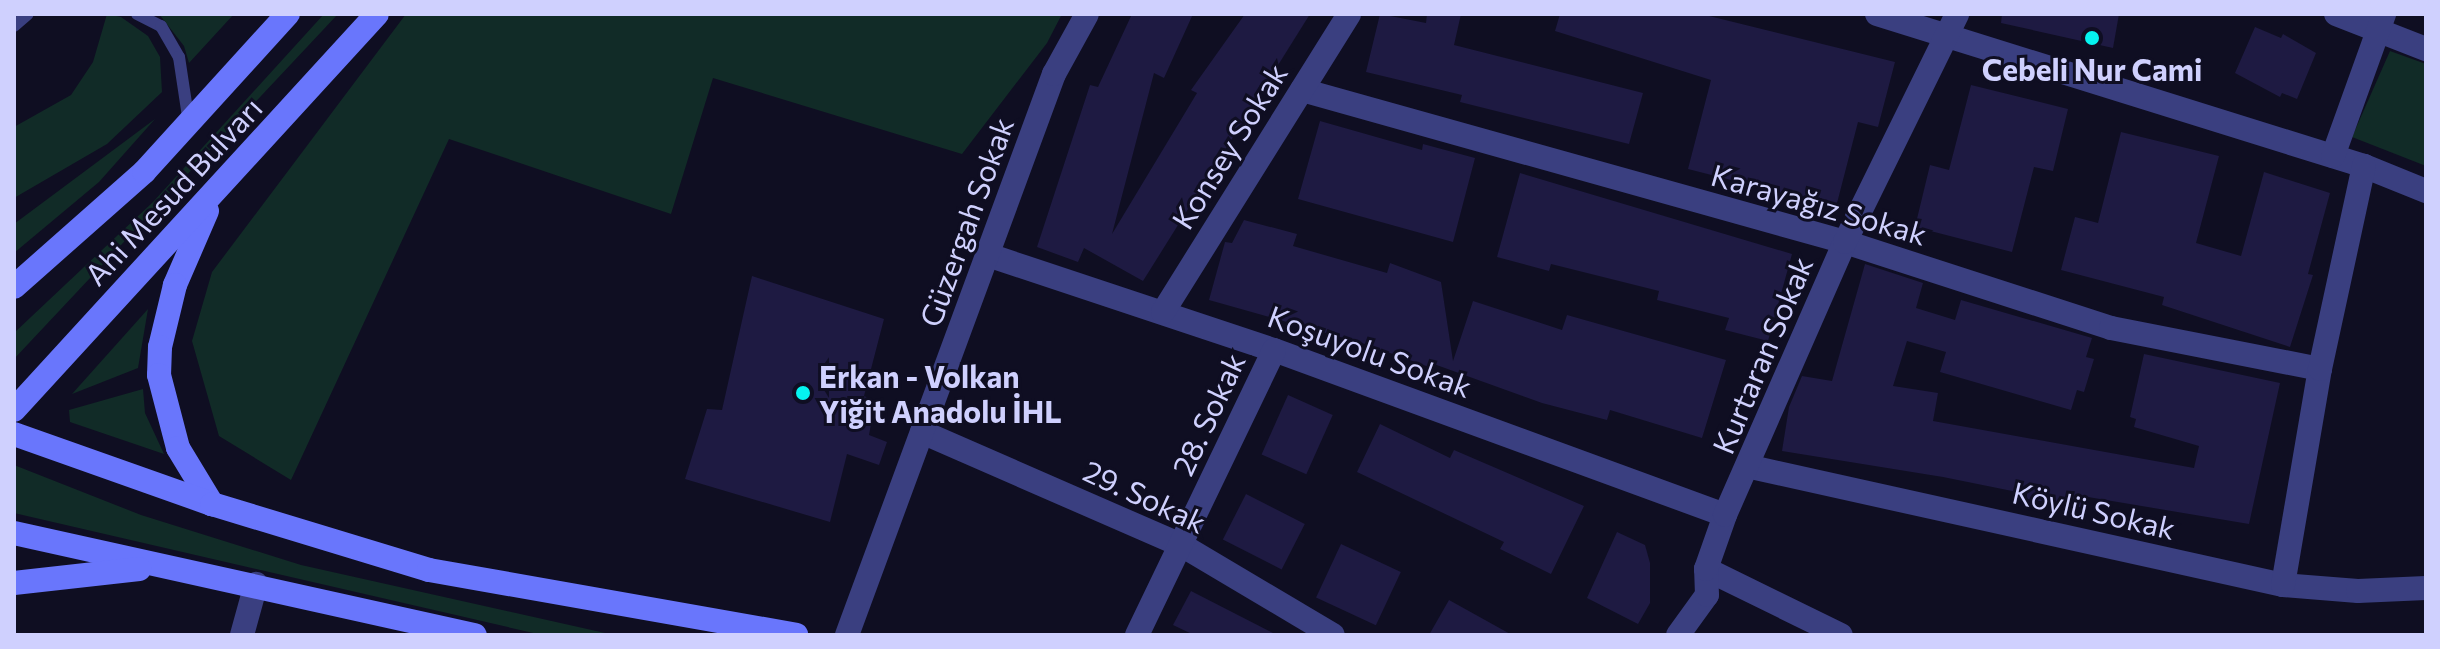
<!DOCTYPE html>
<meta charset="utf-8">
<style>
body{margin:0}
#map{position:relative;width:2440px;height:649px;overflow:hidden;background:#0f0e22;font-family:Commissioner,sans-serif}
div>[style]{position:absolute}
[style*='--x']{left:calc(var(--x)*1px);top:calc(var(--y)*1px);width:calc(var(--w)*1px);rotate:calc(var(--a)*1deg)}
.green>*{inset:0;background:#112b27}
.building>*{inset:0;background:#1e1a42;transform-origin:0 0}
.lane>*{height:12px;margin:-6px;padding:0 6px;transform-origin:6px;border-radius:6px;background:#3a3f80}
.street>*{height:24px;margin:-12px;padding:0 12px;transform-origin:12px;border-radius:12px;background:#3a3f80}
.secondary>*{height:24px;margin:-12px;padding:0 12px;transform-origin:12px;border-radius:12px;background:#6976fc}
.dots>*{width:22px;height:22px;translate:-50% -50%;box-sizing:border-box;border:4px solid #0f0e22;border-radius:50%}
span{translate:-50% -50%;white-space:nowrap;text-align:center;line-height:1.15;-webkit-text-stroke:6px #0f0e22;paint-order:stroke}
.poi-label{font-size:30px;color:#cfd0fe;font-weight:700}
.left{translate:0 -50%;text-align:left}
.street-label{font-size:30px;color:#cfd0fe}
.frame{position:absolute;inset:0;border:16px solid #cfd0fe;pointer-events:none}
</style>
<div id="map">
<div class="green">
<i style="clip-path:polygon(107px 14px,121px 17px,148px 36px,160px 57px,162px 92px,107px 144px,14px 198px,14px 127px,71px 95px,93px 62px)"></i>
<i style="clip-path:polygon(159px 14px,234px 14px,189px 63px,184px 46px)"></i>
<i style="clip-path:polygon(324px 14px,338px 14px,14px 359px,14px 333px,153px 202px)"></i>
<i style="clip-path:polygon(406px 14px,1062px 14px,1047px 43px,962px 154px,713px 78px,671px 214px,449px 139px,291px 480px,219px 436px,192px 341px,212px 272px)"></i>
<i style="clip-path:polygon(2390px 51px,2426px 64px,2426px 166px,2352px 137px)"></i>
<i style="clip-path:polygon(155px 119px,99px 182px,14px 253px,14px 224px)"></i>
<i style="clip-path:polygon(148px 309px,138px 368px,72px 394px)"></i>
<i style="clip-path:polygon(143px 389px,145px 413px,164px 454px,70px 422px,69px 410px)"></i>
<i style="clip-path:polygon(14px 465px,141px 515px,301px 565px,614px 635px,542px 635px,14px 513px)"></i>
</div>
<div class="building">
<i style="clip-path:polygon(1132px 14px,1193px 14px,1164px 78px,1154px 73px,1112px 234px,1197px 93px,1191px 90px,1245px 14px,1310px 14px,1143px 281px,1084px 248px,1078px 262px,1037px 247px,1090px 85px,1098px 87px)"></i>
<i style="clip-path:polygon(1380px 14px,1426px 23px,1427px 14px,1461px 14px,1454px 45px,1643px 93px,1629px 144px,1460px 102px,1462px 95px,1366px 72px)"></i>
<i style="clip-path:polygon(1560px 14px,1701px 14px,1895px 62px,1878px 127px,1858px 122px,1836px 207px,1688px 169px,1711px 80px,1555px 31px)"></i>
<i style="clip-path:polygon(2002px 14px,2119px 14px,2113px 48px,2001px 23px)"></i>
<i style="clip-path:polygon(2255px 27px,2281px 38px,2283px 34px,2316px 53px,2297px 99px,2282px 93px,2280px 97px,2235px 73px)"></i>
<i style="clip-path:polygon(1971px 85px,2068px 109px,2053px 171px,2034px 167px,2012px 252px,1915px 227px,1930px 165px,1949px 170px)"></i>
<i style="clip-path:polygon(1320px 121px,1422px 150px,1423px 144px,1475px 158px,1453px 242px,1298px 199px)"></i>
<i style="clip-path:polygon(2121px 132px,2219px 156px,2196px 243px,2241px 256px,2264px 172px,2330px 193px,2308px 274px,2313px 275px,2290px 347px,2162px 305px,2164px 297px,2061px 270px,2075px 217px,2098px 223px)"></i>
<i style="clip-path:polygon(1520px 173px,1792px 254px,1768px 341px,1725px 330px,1729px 318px,1657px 300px,1659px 291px,1551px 264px,1549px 271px,1497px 257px)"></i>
<i style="clip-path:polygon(1244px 220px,1297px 234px,1293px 246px,1387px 273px,1390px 263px,1441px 282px,1453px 361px,1473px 301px,1562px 330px,1567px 315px,1726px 360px,1702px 438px,1610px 410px,1607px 420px,1542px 403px,1431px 363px,1429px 367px,1365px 344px,1209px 300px,1225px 242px,1232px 243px)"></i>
<i style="clip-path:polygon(1865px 264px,1923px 283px,1916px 308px,1955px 320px,1961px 300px,2092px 338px,2086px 357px,2094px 359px,2084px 392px,2077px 390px,2071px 410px,1940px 372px,1946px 352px,1907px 341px,1893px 386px,1938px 393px,1933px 421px,2194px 468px,2199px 446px,2134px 427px,2136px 419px,2130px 417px,2144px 354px,2280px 383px,2249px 524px,2088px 497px,2086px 508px,2027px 499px,2027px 494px,1943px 477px,1782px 451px,1789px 407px,1802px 376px,1832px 381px)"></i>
<i style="clip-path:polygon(752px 276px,884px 319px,864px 396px,875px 401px,869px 435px,887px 442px,879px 465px,847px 454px,830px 522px,685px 479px,707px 409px,722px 410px)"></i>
<i style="left:1288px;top:395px;width:49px;height:65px;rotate:24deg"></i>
<i style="clip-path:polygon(1380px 424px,1450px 458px,1454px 450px,1584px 506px,1551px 574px,1500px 549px,1504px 542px,1357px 472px)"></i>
<i style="left:1246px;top:494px;width:66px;height:51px;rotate:27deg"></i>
<i style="clip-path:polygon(1617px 532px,1645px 545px,1650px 563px,1650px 603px,1638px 624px,1587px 598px)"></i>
<i style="left:1341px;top:544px;width:66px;height:59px;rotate:25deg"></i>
<i style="clip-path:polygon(1191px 591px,1277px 635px,1194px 635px,1173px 625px)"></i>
<i style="clip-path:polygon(1449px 600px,1512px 635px,1429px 635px)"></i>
</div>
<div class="lane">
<i style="--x:137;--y:14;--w:27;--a:27"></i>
<i style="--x:161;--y:26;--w:36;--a:60"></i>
<i style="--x:179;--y:57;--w:67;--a:81.4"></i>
<i style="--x:14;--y:26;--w:18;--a:-41"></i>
</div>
<div class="street">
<i style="--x:1877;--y:14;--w:510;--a:17.33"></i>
<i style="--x:2364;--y:166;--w:67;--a:22"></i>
<i style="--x:2336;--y:14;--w:97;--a:21.3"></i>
<i style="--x:1302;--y:90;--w:564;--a:15.64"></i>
<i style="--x:1845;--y:242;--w:280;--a:17.9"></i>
<i style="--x:2111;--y:328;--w:213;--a:11.1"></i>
<i style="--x:2333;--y:156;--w:151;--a:-70.2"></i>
<i style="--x:991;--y:256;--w:298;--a:18.4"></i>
<i style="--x:1274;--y:350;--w:480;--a:20.1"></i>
<i style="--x:1163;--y:312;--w:351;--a:-58"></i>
<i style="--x:922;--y:432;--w:285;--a:23.6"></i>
<i style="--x:1183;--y:546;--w:174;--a:30.7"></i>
<i style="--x:1751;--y:467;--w:545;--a:12.51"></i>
<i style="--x:2283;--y:585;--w:75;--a:4.6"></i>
<i style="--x:2358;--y:591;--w:68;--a:-2.5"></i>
<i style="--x:1706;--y:569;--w:150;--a:26.1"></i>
<i style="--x:2283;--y:585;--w:219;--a:-80.3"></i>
<i style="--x:2320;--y:369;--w:208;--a:-77.8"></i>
<i style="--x:242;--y:635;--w:53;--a:-74.6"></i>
<i style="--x:847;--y:635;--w:598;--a:-69.75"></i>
<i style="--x:1054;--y:74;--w:68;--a:-61.2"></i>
<i style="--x:1137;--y:635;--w:316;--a:-64.3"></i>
<i style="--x:1678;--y:635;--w:49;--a:-54.1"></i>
<i style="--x:1707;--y:595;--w:26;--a:-92"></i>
<i style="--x:1706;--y:569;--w:57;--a:-70.6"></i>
<i style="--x:1725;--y:515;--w:298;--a:-66.3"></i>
<i style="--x:1845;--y:242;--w:254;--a:-63.8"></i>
</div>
<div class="secondary">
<i style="--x:207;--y:211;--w:81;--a:113.4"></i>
<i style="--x:175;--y:285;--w:64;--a:103.6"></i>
<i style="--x:160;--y:347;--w:28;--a:92"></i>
<i style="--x:159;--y:375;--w:75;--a:75.4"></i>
<i style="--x:178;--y:448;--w:66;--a:58.7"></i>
<i style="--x:14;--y:287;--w:174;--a:-41.5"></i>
<i style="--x:144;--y:172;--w:214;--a:-47.7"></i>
<i style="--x:14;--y:410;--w:537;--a:-47.49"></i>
<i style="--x:14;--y:434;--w:210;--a:19.5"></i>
<i style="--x:212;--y:504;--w:227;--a:16.9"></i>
<i style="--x:429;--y:570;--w:373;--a:10"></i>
<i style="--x:14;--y:533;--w:472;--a:12.5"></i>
<i style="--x:14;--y:583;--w:126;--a:-6.4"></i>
</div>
<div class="dots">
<i style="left:2092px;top:38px;background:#05f4f0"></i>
<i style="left:803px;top:393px;background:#05f4f0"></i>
</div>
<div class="poi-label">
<span style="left:2092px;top:69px">Cebeli Nur Cami</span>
<span class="left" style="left:819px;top:393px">Erkan - Volkan<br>Yiğit Anadolu İHL</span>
</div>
<div class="street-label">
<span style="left:1229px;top:146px;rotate:-58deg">Konsey Sokak</span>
<span style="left:173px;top:191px;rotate:-47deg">Ahi Mesud Bulvarı</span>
<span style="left:1819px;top:204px;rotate:16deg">Karayağız Sokak</span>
<span style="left:966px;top:222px;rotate:-70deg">Güzergah Sokak</span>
<span style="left:1370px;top:351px;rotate:20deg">Koşuyolu Sokak</span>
<span style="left:1762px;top:355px;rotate:-67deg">Kurtaran Sokak</span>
<span style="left:1208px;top:414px;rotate:-65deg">28. Sokak</span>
<span style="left:1145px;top:496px;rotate:25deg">29. Sokak</span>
<span style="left:2094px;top:510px;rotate:13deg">Köylü Sokak</span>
</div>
<div class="frame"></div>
</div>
